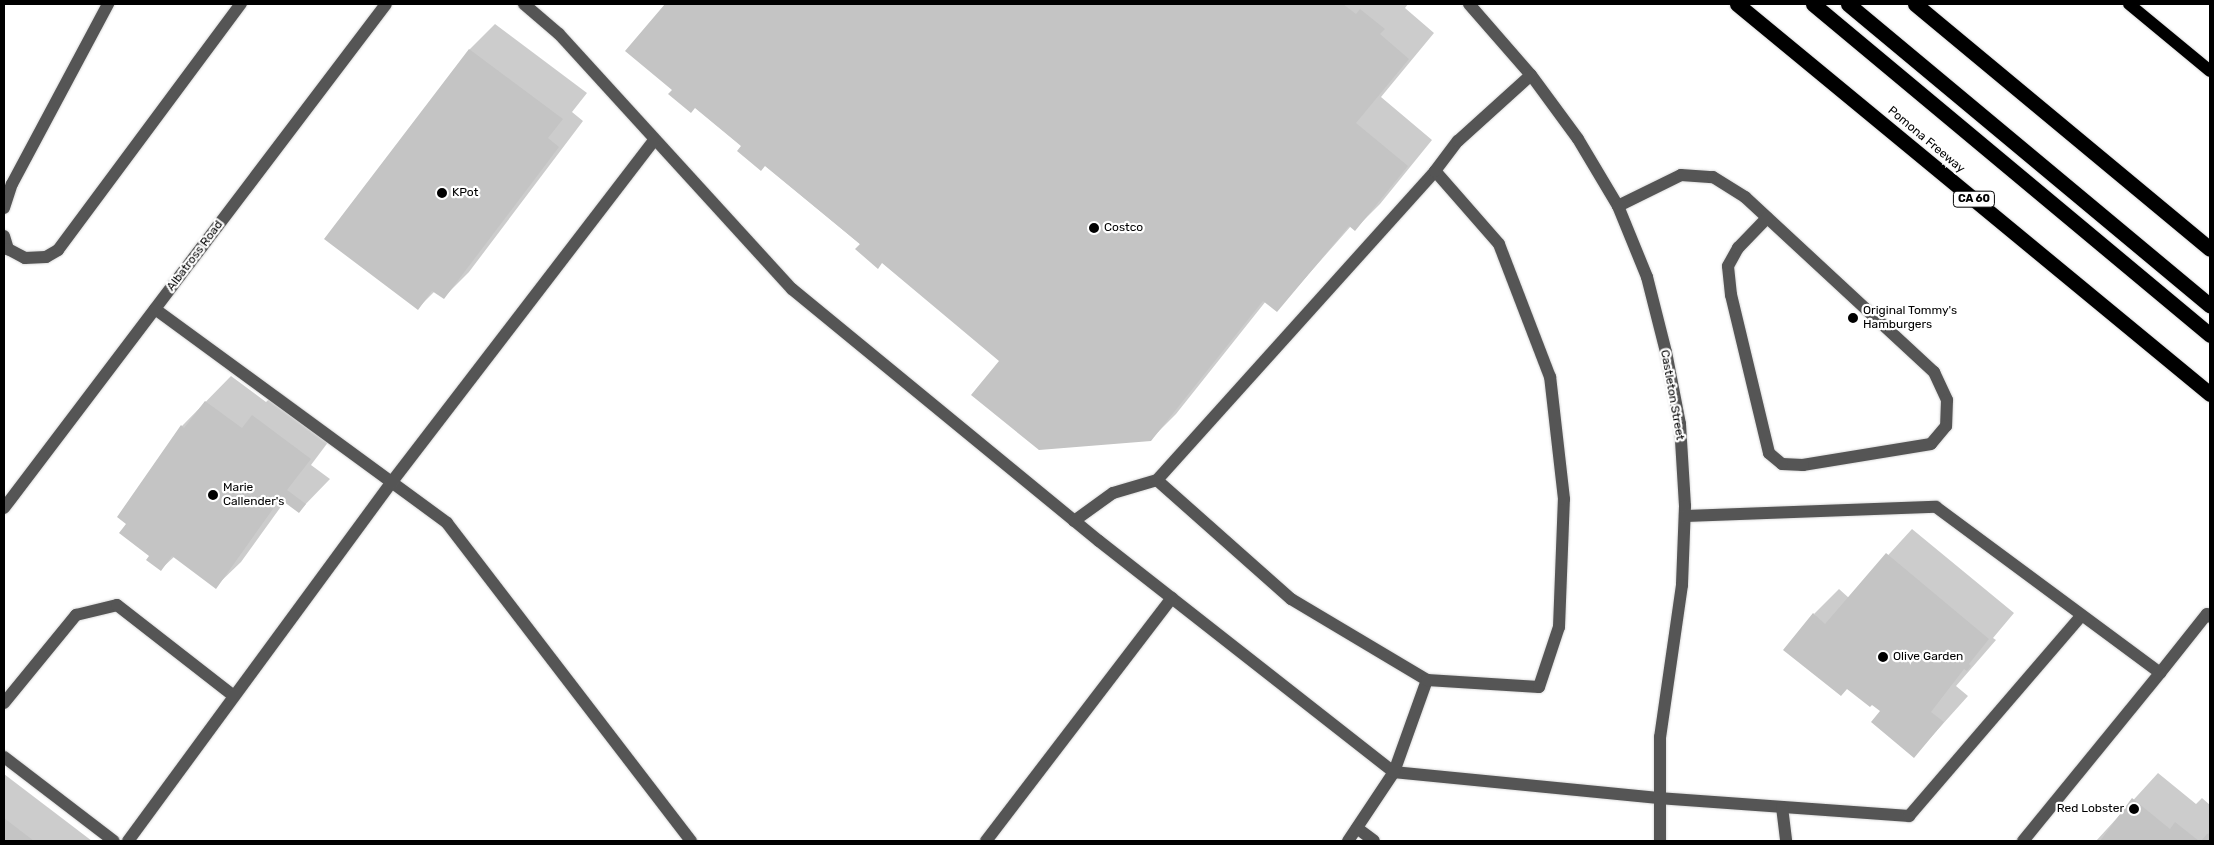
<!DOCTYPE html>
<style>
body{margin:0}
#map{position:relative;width:2214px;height:845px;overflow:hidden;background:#fff;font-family:Rubik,sans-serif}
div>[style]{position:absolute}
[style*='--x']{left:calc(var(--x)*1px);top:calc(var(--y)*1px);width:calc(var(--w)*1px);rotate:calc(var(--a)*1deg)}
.shadow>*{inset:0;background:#0003}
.building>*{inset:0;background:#c4c4c4}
.roads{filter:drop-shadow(0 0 1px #dbdbdb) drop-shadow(0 0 1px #dbdbdb)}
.minor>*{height:12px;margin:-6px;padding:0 6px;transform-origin:6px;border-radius:6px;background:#555}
.major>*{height:12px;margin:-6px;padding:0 6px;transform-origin:6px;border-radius:6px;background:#000}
.highway>*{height:15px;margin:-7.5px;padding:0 7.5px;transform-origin:7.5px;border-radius:7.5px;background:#000}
.dots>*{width:14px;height:14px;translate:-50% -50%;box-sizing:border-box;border:2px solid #fff;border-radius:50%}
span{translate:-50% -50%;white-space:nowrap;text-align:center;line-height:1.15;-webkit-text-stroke:4.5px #fff;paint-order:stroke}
.shield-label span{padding:1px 4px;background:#fff;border:1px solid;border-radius:4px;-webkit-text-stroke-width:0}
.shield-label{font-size:11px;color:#000;font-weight:700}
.street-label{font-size:12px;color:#000}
.poi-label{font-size:12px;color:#000}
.left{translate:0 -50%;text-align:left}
.right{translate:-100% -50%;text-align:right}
.frame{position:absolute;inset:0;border:5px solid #000;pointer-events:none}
</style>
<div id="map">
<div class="shadow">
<i style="clip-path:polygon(666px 4px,1408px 4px,1405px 8px,1434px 33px,1381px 97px,1432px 140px,1380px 204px,1355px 229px,1351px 226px,1277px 310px,1266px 301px,1176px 414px,1151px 439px,1001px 361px,627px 51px)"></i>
<i style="clip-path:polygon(495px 24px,587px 93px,572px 112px,583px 121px,469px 272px,444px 297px,435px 291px,418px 308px,326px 239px,470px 49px)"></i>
<i style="clip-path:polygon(231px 376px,266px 402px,278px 391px,335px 433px,311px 465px,330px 479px,299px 511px,285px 501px,241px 562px,215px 587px,175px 556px,161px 569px,128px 523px,182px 426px)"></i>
<i style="clip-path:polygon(1912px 529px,2014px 613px,1993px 638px,1996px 640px,1956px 686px,1968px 696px,1914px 756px,1814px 614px,1839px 589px,1849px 598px)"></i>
<i style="clip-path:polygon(2158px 773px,2196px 804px,2202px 798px,2210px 805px,2210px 841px,2096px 841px)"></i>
<i style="clip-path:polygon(4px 774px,92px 841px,4px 841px)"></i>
</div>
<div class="building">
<i style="clip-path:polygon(665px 4px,1343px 4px,1356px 14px,1360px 9px,1385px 29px,1380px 34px,1409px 59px,1356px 123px,1408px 166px,1355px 231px,1349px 226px,1277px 312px,1263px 301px,1151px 441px,1039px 450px,971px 395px,999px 361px,882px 263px,878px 269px,855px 249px,860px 244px,765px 166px,761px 171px,737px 151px,741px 146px,695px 108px,691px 113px,668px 94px,672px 90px,625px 51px)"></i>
<i style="clip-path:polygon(469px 49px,563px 119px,548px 138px,559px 147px,444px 299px,432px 291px,418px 310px,324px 239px)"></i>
<i style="clip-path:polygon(205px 401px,242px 428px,252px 415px,311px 459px,287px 490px,306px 504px,299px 513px,280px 499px,216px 589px,172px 556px,161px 571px,146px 560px,149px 556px,119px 533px,126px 524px,117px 517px,181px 425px,184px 428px)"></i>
<i style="clip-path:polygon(1886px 553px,1989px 639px,1969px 664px,1971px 666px,1967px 671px,1964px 669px,1931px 712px,1944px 722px,1914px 758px,1871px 722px,1880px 711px,1872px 705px,1870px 707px,1847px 689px,1841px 696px,1783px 650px,1813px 613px,1825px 624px)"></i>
<i style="clip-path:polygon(2132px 798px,2170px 829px,2175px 822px,2199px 841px,2100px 841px)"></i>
<i style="clip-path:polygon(4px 818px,34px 841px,4px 841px)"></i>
<i style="clip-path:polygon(2210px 833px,2210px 841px,2201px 841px,2207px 834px)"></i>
</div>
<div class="roads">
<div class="minor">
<i style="--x:524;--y:4;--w:46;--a:40.6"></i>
<i style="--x:559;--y:34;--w:345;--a:47.6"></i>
<i style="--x:792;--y:289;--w:397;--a:39.4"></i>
<i style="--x:1099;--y:541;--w:375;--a:38.1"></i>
<i style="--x:1394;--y:772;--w:265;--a:5.6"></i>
<i style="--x:1658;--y:798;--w:252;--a:4.1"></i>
<i style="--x:1909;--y:816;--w:264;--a:-49.3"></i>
<i style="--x:1469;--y:4;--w:94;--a:48.9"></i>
<i style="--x:1531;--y:75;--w:79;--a:53.7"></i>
<i style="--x:1578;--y:139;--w:78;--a:59.2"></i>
<i style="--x:1618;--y:206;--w:77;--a:67.8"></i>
<i style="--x:1647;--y:277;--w:77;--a:75.8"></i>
<i style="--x:1666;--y:352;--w:73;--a:79"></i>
<i style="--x:1680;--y:424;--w:82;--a:86.5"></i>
<i style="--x:1685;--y:506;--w:79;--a:92.2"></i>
<i style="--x:1682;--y:585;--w:154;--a:98.2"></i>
<i style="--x:1660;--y:737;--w:104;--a:90"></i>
<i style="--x:1618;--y:206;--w:70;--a:-26.2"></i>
<i style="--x:1681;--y:175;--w:32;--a:4"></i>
<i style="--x:1713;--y:177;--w:38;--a:32"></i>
<i style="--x:1745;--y:197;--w:258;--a:42.8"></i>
<i style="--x:1934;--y:372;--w:31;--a:65"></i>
<i style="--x:1947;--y:400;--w:26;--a:92"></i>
<i style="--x:1946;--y:426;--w:23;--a:130"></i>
<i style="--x:1931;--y:444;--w:130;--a:170.7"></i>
<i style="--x:1803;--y:465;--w:21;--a:-177"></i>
<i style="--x:1782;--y:464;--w:17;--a:-140"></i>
<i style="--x:1769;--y:453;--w:163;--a:-103.5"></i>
<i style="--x:1731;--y:295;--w:29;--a:-96"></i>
<i style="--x:1728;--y:266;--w:21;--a:-61"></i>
<i style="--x:1738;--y:248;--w:42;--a:-46"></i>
<i style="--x:4;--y:208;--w:25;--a:-72"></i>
<i style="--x:12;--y:184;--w:204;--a:-61.9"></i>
<i style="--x:4;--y:236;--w:14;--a:73"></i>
<i style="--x:8;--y:249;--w:19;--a:28"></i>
<i style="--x:25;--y:258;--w:21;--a:-3"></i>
<i style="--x:46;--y:257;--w:14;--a:-30"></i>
<i style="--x:58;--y:250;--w:307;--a:-53.4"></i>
<i style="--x:155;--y:309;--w:362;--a:36.2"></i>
<i style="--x:447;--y:523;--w:401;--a:52.5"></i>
<i style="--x:4;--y:508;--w:632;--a:-52.84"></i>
<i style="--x:1685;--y:516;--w:251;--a:-2.1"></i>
<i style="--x:1936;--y:507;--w:279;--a:36.5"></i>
<i style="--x:2160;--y:673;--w:75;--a:-51.5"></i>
<i style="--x:2207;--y:614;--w:4;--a:45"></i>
<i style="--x:1074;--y:521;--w:48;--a:-35.7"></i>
<i style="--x:1113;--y:493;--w:46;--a:-16.5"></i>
<i style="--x:1427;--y:680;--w:158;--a:-149.2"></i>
<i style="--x:1291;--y:599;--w:179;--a:-138.4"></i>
<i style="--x:1157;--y:480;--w:416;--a:-48"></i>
<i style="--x:4;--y:703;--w:114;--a:-50.7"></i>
<i style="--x:76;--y:615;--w:42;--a:-13.7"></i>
<i style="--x:117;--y:605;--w:148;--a:37.9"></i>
<i style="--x:4;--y:757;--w:138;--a:37.4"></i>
<i style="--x:1782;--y:807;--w:34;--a:83"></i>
<i style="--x:1357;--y:828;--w:21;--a:37"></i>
<i style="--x:128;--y:841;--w:444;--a:-53.7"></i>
<i style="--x:391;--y:483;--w:431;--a:-52.5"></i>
<i style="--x:986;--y:841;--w:306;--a:-52.6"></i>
<i style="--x:1348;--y:841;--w:83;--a:-56.3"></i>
<i style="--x:1394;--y:772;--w:98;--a:-70.3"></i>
<i style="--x:1427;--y:680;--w:112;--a:3.6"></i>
<i style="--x:1539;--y:687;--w:63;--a:-71.6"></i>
<i style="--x:1559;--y:627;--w:128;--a:-87.8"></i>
<i style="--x:1564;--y:499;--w:123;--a:-96.5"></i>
<i style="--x:1550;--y:377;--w:142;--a:-111"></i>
<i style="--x:1499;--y:244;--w:97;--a:-131.2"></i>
<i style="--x:1435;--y:171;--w:38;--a:-53"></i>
<i style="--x:1458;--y:141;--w:98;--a:-42.1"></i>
<i style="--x:2023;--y:841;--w:217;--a:-50.8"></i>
</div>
<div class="major">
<i style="--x:2129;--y:4;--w:105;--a:39.6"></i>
</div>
<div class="highway">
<i style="--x:1737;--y:4;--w:613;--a:39.51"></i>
<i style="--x:1813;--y:4;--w:517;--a:39.82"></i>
<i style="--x:1848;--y:4;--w:471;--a:39.8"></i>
<i style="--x:1915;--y:4;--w:383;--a:39.7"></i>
</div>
</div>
<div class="dots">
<i style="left:442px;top:193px;background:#000"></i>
<i style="left:1094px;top:228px;background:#000"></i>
<i style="left:1853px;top:318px;background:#000"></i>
<i style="left:213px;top:495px;background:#000"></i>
<i style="left:1883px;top:657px;background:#000"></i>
<i style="left:2134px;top:809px;background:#000"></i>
</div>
<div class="shield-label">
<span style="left:1974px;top:199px">CA 60</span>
</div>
<div class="street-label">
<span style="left:1926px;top:140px;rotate:40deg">Pomona Freeway</span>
<span style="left:195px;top:256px;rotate:-53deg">Albatross Road</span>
<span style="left:1672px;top:395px;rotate:80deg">Castleton Street</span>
</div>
<div class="poi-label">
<span class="left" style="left:452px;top:193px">KPot</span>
<span class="left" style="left:1104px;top:228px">Costco</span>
<span class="left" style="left:1863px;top:318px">Original Tommy's<br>Hamburgers</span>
<span class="left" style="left:223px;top:495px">Marie<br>Callender's</span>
<span class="left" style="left:1893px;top:657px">Olive Garden</span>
<span class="right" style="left:2124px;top:809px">Red Lobster</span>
</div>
<div class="frame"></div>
</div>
